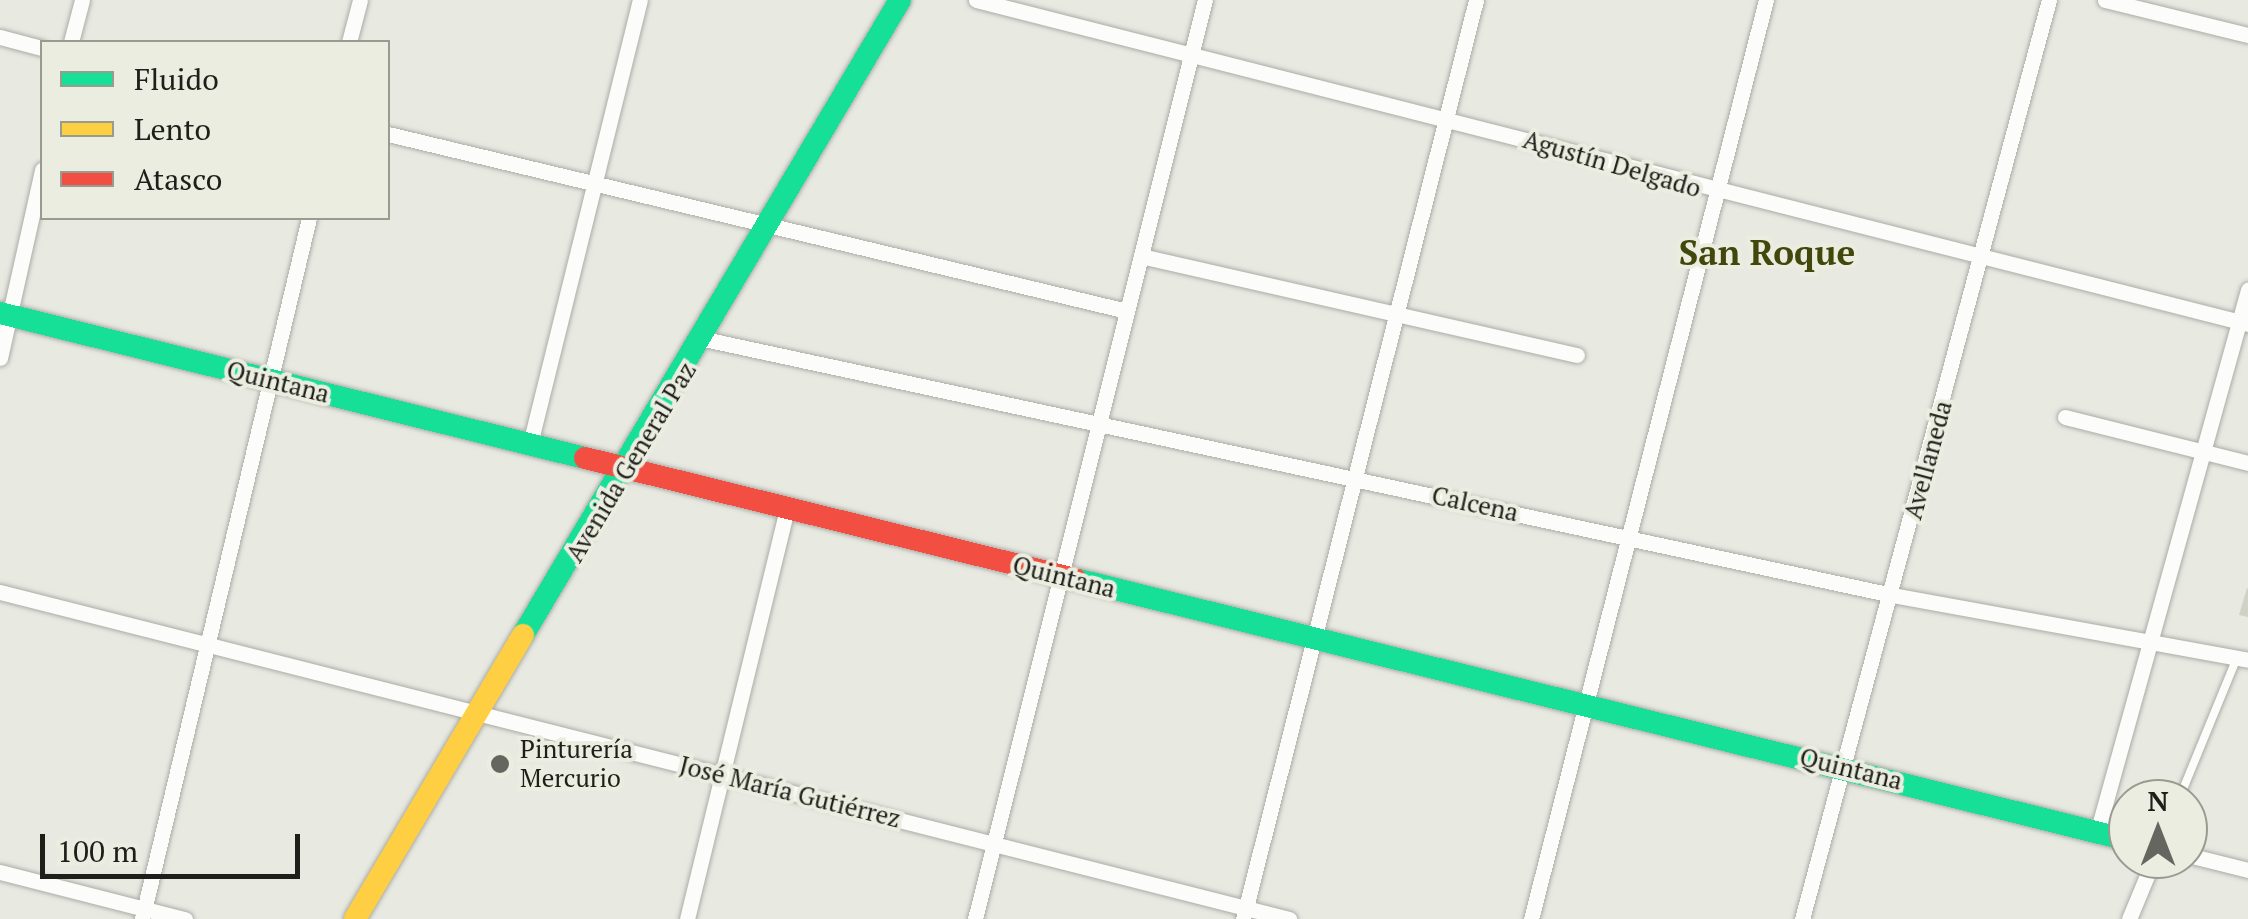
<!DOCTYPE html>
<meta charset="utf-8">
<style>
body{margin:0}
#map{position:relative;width:2248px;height:919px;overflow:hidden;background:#e8eae2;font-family:"PT Serif",serif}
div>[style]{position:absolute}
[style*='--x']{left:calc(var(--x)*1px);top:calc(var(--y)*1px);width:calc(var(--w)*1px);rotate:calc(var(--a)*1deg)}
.building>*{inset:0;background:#d0d2c6}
.roads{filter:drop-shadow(0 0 2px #abaca6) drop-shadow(0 0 2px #abaca6)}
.lane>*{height:8px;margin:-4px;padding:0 4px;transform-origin:4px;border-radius:4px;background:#fcfcfb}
.street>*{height:15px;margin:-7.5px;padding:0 7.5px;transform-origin:7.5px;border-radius:7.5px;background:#fcfcfb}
.fast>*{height:22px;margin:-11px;padding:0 11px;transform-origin:11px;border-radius:11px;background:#16e098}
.slow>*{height:22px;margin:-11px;padding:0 11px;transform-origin:11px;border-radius:11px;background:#ffcf43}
.jam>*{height:22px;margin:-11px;padding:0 11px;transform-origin:11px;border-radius:11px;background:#f24e42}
.dots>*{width:28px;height:28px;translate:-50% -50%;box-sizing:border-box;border:5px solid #eaeddf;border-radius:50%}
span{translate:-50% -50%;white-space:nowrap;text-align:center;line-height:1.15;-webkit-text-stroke:8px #eaeddf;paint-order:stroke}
.street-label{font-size:25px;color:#1e1f1a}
.poi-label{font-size:25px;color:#1e1f1a}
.left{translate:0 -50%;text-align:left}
.district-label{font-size:35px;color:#42480b;font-weight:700}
.legend{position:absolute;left:40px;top:40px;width:350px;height:180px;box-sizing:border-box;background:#eaeddf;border:2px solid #989b90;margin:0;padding:12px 18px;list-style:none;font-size:30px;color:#1e1f1a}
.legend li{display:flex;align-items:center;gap:20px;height:50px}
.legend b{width:50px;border:2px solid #989b90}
.north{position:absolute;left:2108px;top:779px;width:100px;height:100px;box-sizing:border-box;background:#eaeddf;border:2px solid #989b90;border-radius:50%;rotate:0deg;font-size:28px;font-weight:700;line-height:40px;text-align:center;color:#1e1f1a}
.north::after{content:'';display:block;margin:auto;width:35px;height:45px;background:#656660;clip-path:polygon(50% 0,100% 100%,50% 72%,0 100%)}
.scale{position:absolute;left:40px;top:834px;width:260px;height:45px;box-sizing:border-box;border:5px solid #1e1f1a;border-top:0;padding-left:12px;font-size:30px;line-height:35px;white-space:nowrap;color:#1e1f1a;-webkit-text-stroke:8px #eaeddf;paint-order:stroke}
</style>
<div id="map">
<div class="building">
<i style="clip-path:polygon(2247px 588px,2248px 589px,2248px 617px,2239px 615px)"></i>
</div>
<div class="roads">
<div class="lane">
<i style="--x:2179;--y:799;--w:150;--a:-67.7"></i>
</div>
<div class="street">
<i style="--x:976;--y:0;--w:1313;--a:14.29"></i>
<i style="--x:2105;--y:0;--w:147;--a:13.8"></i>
<i style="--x:0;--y:37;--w:43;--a:14.7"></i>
<i style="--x:71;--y:42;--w:43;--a:-75.3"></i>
<i style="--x:349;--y:42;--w:43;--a:-75.3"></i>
<i style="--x:388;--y:134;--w:760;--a:13.47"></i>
<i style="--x:1141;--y:256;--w:447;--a:12.8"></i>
<i style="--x:704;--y:339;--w:1215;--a:12.16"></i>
<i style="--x:1892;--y:595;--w:362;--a:10.3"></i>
<i style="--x:0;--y:358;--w:193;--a:-77.4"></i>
<i style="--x:2065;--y:417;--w:189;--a:14.1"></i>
<i style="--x:530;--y:444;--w:457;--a:-76.1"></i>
<i style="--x:0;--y:592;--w:1330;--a:14.23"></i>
<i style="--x:2097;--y:833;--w:564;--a:-74.46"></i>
<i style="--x:2188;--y:855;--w:62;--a:14"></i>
<i style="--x:0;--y:872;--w:191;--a:14.3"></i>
<i style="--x:142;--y:919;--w:721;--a:-76.6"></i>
<i style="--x:687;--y:919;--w:423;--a:-76.3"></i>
<i style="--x:975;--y:919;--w:947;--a:-75.95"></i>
<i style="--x:1243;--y:919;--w:948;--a:-75.77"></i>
<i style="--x:1531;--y:919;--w:949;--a:-75.66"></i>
<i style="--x:1802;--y:919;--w:952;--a:-74.96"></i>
<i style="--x:2129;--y:919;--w:65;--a:-67.4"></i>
</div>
<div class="fast">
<i style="--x:0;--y:313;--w:603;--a:13.92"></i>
<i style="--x:1075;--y:579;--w:1085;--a:13.92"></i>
<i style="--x:523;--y:635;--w:738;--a:-59.3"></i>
</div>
<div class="slow">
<i style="--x:355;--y:919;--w:330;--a:-59.4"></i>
</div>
<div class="jam">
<i style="--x:585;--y:458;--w:505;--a:13.87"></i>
</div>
</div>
<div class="dots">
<i style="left:500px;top:764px;background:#656660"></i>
</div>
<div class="street-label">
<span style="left:1612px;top:164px;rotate:16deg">Agustín Delgado</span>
<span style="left:278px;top:382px;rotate:14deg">Quintana</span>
<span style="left:1928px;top:460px;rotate:-75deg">Avellaneda</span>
<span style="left:631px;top:462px;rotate:-59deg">Avenida General Paz</span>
<span style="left:1475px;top:504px;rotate:12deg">Calcena</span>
<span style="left:1064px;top:577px;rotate:14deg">Quintana</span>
<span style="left:1851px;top:769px;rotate:14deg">Quintana</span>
<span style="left:790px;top:792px;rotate:14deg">José María Gutiérrez</span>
</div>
<div class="poi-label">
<span class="left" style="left:520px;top:764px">Pinturería<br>Mercurio</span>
</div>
<div class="district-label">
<span style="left:1767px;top:252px">San Roque</span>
</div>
<ul class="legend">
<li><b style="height:12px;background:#16e098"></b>Fluido</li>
<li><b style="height:12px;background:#ffcf43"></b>Lento</li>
<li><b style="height:12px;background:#f24e42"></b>Atasco</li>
</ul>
<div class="north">N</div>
<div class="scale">100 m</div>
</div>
